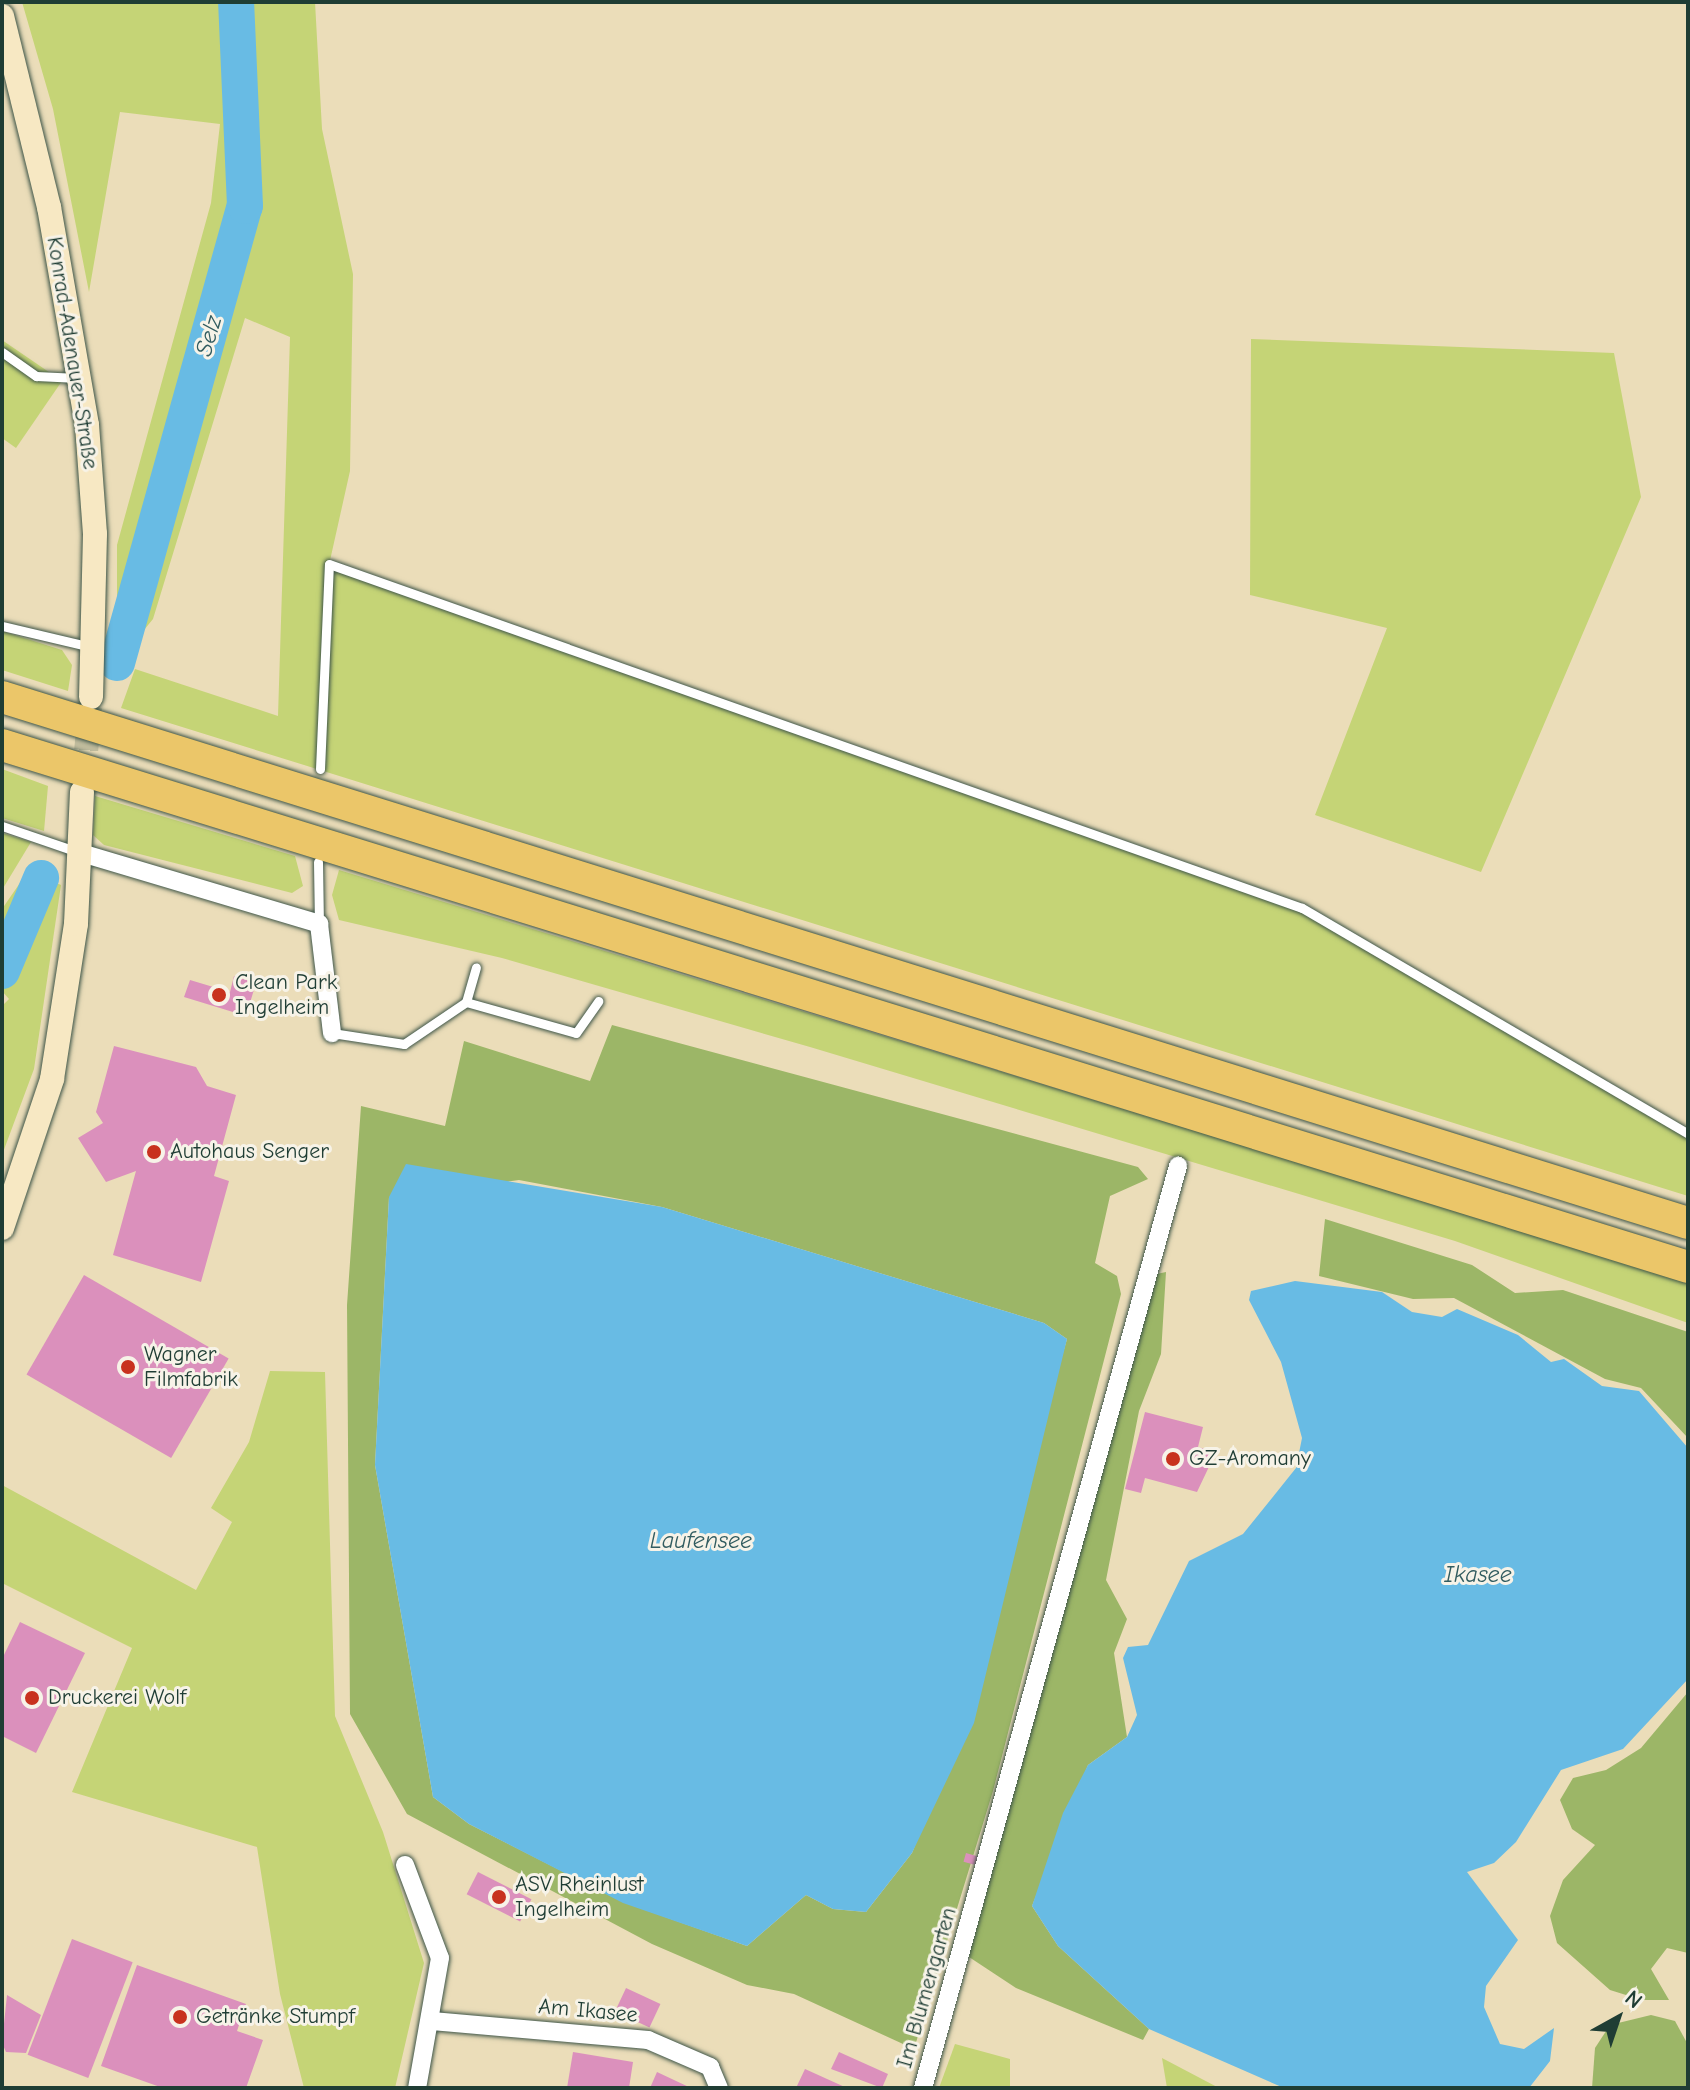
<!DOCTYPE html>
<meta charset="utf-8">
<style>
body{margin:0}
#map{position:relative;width:1690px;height:2090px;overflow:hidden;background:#ebddb9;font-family:"Comic Neue",sans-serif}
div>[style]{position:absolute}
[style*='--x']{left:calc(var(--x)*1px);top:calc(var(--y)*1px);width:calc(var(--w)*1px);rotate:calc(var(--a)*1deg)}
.green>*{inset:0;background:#c5d476}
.forest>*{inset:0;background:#9cb667}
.water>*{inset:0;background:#68bbe4}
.river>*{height:36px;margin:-18px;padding:0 18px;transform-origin:18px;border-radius:18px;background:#68bbe4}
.building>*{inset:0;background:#db90bc;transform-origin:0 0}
.secondary-tunnel>*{height:24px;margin-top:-12px;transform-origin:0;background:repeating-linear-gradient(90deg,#c2bd9e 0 24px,transparent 0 36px)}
.roads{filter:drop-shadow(0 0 2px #3e5548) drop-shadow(0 0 2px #3e5548)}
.lane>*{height:9px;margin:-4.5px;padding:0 4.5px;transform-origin:4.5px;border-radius:4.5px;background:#fff}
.street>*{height:18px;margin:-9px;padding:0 9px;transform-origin:9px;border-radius:9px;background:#fff}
.secondary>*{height:24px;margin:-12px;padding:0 12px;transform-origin:12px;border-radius:12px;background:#f7e8c3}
.highway>*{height:32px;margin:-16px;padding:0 16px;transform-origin:16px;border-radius:16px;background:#ebc669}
.dots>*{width:22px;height:22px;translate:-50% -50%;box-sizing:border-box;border:4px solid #f7f3e8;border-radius:50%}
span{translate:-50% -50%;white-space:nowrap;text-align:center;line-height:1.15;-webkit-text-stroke:6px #f7f3e8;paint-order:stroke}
.street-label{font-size:22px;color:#1f3d34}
.poi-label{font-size:22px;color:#1f3d34}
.left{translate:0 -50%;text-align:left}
.water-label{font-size:24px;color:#315c60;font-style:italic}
.frame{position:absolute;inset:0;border:4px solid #1f3d34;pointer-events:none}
.north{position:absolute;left:1578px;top:1978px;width:80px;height:80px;-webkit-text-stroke:6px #f7f3e8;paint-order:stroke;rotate:40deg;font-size:22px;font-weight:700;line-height:32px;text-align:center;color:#1f3d34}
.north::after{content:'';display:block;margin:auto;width:28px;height:36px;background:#1f3d34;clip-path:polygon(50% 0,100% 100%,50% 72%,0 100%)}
</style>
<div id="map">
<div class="green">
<i style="clip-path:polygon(22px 2px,315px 2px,322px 129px,353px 274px,350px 471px,329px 565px,1302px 908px,1688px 1134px,1688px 1196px,121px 708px,135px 669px,278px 716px,290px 337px,245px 318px,153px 619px,117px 663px,117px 545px,211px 203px,220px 124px,120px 112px,89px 292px,53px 109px)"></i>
<i style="clip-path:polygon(1251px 339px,1614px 353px,1641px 497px,1481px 872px,1315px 815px,1387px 628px,1250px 595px)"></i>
<i style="clip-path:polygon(2px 340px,62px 381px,16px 448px,2px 438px)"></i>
<i style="clip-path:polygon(2px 631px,62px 650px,72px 665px,68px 691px,2px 670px)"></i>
<i style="clip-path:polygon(2px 769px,48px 786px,44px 831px,2px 818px)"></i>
<i style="clip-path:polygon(95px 796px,295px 856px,303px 886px,292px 893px,104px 845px,93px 835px)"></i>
<i style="clip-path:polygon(2px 833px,31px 842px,2px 890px)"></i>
<i style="clip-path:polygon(339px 870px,1688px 1281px,1688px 1323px,1455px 1241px,810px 1047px,502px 958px,339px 920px,332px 895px)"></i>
<i style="clip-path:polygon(36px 874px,61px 885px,34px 1069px,2px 1155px,2px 1006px,9px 999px,2px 991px,2px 909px,22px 880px)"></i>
<i style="clip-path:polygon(270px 1371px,325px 1372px,335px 1716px,383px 1832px,424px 1963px,395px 2088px,304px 2088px,280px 1994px,257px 1847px,72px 1792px,132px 1648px,2px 1583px,2px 1485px,196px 1590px,232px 1522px,211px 1508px,249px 1442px)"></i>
<i style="clip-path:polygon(955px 2044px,1010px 2059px,1010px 2088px,939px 2088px)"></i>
<i style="clip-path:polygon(1162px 2058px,1219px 2088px,1167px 2088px)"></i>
</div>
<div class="forest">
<i style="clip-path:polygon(evenodd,612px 1025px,1138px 1167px,1148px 1179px,1110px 1196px,1095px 1263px,1117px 1276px,1121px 1294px,993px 1791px,914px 2049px,794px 1994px,747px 1985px,652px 1944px,407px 1814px,350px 1714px,347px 1305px,361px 1106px,445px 1126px,464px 1041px,590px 1081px,612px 1025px,519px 1180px,662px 1207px,1044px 1323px,1067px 1339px,938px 1788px,912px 1853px,866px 1912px,833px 1909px,806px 1895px,747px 1946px,623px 1902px,469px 1824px,433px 1797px,375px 1465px,389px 1197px,519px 1180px)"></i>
<i style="clip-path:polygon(1325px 1219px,1472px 1265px,1515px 1293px,1563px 1290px,1688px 1332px,1688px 1438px,1641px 1388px,1605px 1379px,1454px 1298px,1413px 1299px,1319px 1276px)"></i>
<i style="clip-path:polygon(1166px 1272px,1161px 1354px,1139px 1411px,1106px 1580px,1127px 1619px,1114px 1653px,1127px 1737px,1088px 1765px,1032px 1906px,1058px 1946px,1149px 2029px,1143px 2040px,1016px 1988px,966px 1955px,1152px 1275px)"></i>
<i style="clip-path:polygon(1688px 1692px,1688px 1953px,1667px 1948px,1651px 1969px,1669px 2000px,1642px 2000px,1610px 1990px,1557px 1943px,1550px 1916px,1563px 1880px,1595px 1845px,1572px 1829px,1560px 1800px,1573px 1778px,1606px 1770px,1641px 1748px)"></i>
<i style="clip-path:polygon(1651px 2015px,1675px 2021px,1687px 2043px,1688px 2088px,1592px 2088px,1595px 2048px,1610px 2025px)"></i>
</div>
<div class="water">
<i style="clip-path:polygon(406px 1164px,662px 1207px,1044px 1323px,1067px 1339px,974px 1723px,912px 1853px,866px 1912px,833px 1909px,806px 1895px,747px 1946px,623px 1903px,469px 1824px,433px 1797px,375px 1465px,389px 1197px)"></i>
<i style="clip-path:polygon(1295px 1281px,1382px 1292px,1412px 1312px,1442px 1317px,1457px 1309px,1518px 1335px,1551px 1362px,1564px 1359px,1602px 1386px,1639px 1391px,1688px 1448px,1688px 1679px,1623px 1749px,1561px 1770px,1516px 1842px,1494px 1863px,1467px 1872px,1518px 1940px,1486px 1986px,1484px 2007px,1500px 2044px,1524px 2049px,1554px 2028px,1550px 2061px,1529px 2088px,1284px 2088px,1149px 2029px,1058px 1946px,1032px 1906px,1063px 1813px,1088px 1765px,1127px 1737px,1137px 1715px,1123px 1658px,1128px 1647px,1148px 1645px,1189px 1561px,1243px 1534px,1296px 1468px,1302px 1438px,1281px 1362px,1249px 1300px,1251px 1291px)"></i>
</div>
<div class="river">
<i style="--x:117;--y:663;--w:475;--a:-74.4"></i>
<i style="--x:245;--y:206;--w:204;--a:-92.5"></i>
<i style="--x:2;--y:971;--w:101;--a:-67.2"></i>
</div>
<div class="building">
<i style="clip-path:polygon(234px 976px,256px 983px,246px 1016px,184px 997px,190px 980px,230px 992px)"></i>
<i style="clip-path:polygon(114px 1046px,196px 1067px,207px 1086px,236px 1095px,214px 1176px,229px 1181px,201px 1282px,113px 1255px,136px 1171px,106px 1182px,78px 1138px,103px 1123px,96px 1112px)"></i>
<i style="left:84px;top:1275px;width:167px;height:115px;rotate:30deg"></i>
<i style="clip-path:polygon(1145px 1412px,1203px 1427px,1198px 1447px,1216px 1452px,1197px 1492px,1145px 1478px,1141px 1493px,1125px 1489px)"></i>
<i style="clip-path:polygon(20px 1622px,85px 1653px,36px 1753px,2px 1736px,2px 1659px)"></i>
<i style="left:966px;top:1853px;width:18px;height:9px;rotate:16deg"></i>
<i style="left:478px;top:1872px;width:60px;height:25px;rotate:27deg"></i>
<i style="left:72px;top:1939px;width:65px;height:124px;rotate:21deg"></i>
<i style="clip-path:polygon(137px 1965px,246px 2004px,237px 2031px,263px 2040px,246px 2088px,163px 2088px,101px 2066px)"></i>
<i style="left:626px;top:1988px;width:38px;height:26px;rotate:25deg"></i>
<i style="clip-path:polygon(7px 1995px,41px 2015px,26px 2053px,6px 2052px,2px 2043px)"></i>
<i style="clip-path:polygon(573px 2052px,633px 2062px,629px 2088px,567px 2088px)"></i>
<i style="clip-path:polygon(839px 2052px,888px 2074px,882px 2088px,831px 2069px)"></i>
<i style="clip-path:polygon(805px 2069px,847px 2088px,796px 2088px)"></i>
<i style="clip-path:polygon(657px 2072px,691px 2088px,650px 2088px)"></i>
</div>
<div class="secondary-tunnel">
<i style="--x:83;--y:786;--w:79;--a:-84.9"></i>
</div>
<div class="roads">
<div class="lane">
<i style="--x:2;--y:352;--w:42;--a:35.2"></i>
<i style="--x:36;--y:376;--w:42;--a:2.7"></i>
<i style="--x:2;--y:626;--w:91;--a:13.3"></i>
<i style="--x:320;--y:769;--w:205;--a:-87.5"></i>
<i style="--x:329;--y:564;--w:1032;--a:19.47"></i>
<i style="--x:1302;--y:908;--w:447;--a:30.3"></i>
<i style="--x:2;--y:826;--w:80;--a:18.9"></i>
<i style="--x:318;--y:862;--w:62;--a:89.1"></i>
<i style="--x:466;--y:1002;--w:114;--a:15.7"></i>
<i style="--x:576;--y:1033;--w:39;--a:-55"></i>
<i style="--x:332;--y:1033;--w:73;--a:8.7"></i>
<i style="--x:404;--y:1044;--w:75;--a:-34.1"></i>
<i style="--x:466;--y:1002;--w:36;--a:-74"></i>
</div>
<div class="street">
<i style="--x:78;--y:852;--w:252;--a:16.6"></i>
<i style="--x:319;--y:924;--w:110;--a:83.2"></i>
<i style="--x:405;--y:1865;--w:99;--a:69.4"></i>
<i style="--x:440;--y:1958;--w:132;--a:100"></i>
<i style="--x:432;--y:2021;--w:217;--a:5"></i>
<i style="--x:648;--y:2040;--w:68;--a:23.5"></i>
<i style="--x:710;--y:2067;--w:23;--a:67"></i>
<i style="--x:923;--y:2088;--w:957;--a:-74.54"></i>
</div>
<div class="secondary">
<i style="--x:2;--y:16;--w:197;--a:76.2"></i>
<i style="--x:49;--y:207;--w:221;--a:80.1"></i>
<i style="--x:87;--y:425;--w:109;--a:85.8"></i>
<i style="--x:95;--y:534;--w:163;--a:91.4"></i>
<i style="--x:2;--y:1228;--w:157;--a:-71.4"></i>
<i style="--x:52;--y:1079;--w:157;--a:-81.2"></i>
<i style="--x:76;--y:924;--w:132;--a:-87.4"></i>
</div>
<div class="highway">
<i style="--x:2;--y:697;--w:1766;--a:17.33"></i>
<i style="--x:2;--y:745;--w:1765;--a:17.2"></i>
</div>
</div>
<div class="dots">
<i style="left:219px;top:995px;background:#c8321e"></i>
<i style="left:154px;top:1152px;background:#c8321e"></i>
<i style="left:128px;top:1367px;background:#c8321e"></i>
<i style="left:1173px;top:1459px;background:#c8321e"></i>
<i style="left:32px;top:1698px;background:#c8321e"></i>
<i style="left:499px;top:1897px;background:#c8321e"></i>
<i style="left:180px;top:2017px;background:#c8321e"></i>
</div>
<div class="street-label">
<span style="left:72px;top:353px;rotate:81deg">Konrad-Adenauer-Straße</span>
<span style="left:927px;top:1988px;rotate:-74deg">Im Blumengarten</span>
<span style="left:588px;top:2011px;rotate:5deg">Am Ikasee</span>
</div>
<div class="poi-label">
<span class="left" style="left:235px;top:995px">Clean Park<br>Ingelheim</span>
<span class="left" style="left:170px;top:1152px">Autohaus Senger</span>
<span class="left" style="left:144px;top:1367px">Wagner<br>Filmfabrik</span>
<span class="left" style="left:1189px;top:1459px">GZ-Aromany</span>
<span class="left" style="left:48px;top:1698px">Druckerei Wolf</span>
<span class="left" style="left:515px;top:1897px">ASV Rheinlust<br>Ingelheim</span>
<span class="left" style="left:196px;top:2017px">Getränke Stumpf</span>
</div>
<div class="water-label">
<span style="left:209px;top:336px;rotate:-74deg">Selz</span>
<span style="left:701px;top:1541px">Laufensee</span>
<span style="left:1478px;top:1575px">Ikasee</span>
</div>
<div class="frame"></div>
<div class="north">N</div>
</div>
